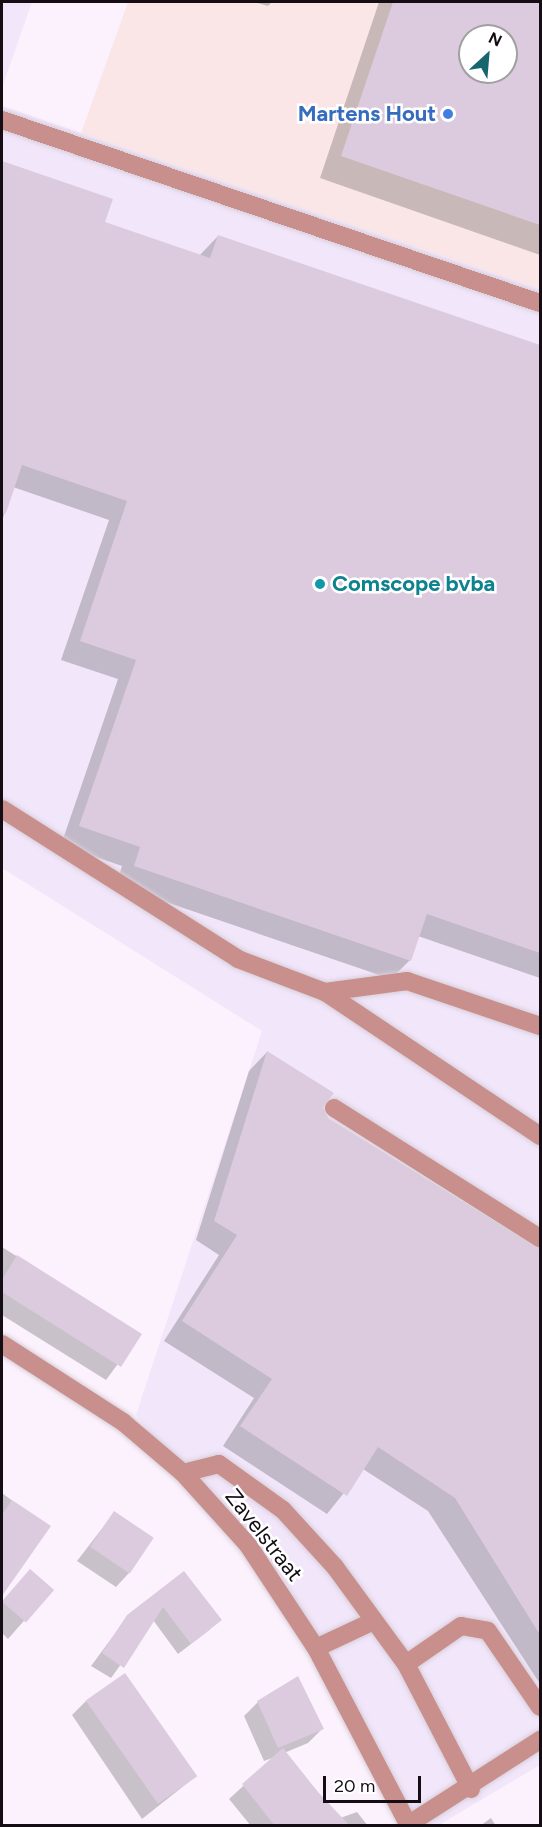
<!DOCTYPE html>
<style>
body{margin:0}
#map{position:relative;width:542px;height:1827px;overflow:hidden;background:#fcf2fd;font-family:Figtree,sans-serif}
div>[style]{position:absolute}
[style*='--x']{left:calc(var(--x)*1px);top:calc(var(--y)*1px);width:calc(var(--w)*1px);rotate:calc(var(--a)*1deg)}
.commercial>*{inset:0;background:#fbe6e7}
.industrial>*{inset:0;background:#f2e6fb}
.shadow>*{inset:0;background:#0003}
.building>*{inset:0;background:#dccbde;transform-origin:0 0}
.roads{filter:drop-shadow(0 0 2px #d7ced8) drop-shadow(0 0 2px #d7ced8)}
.minor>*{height:18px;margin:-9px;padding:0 9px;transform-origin:9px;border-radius:9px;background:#c88f8c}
.dots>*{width:16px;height:16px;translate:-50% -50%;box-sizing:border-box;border:3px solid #fff;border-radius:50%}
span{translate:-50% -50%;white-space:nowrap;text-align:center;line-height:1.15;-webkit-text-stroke:5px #fff;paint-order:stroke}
.shop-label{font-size:22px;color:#366cbe;font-weight:700}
.right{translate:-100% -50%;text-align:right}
.culture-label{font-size:22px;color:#0d838f;font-weight:700}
.left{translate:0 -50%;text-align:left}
.street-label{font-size:22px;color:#140e14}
.frame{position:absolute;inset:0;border:3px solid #140e14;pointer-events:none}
.north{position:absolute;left:458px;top:24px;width:60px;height:60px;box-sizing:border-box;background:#fff;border:2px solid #a19fa1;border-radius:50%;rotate:26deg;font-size:16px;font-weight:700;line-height:24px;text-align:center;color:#140e14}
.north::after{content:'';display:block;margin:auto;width:21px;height:27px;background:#18666d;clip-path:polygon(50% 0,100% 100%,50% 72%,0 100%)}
.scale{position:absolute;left:323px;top:1776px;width:98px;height:27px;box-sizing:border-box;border:3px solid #140e14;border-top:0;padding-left:8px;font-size:18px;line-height:21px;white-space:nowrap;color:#140e14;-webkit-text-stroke:4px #fff;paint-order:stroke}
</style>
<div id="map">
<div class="commercial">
<i style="clip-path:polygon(evenodd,128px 2px,540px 2px,540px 289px,81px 133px,128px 2px,470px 36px,506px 36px,506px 72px,470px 72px,470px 36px)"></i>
</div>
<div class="industrial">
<i style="clip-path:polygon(2px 2px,32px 2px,2px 88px)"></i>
<i style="clip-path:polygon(2px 106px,540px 289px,540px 1765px,439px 1825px,409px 1825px,316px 1648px,136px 1415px,262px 1031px,2px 868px)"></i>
</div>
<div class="shadow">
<i style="clip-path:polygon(254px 2px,272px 2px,268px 6px)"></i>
<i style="clip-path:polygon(evenodd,379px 2px,540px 2px,540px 255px,320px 178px,379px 2px,470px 36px,506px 36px,506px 72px,470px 72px,470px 36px)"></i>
<i style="clip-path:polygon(2px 163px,111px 200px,103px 223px,199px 256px,218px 236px,540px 347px,540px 978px,418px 936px,410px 960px,391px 979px,116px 885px,122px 866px,61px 845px,118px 679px,61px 660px,109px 520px,13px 487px,2px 521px)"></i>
<i style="clip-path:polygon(267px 1052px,327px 1119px,540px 1249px,540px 1684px,428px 1511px,363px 1469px,327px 1514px,223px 1446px,254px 1398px,164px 1341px,219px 1255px,196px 1240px,249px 1071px)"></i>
<i style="clip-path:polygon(2px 1247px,140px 1334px,106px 1380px,2px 1315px)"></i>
<i style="clip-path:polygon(2px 1493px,48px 1527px,2px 1590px)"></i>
<i style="clip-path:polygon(114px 1513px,129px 1573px,116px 1587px,77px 1561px)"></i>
<i style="clip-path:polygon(30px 1571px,51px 1590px,8px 1639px,2px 1633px,2px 1602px)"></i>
<i style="clip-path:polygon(184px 1573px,220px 1620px,208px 1631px,178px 1654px,153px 1620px,111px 1678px,91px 1666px,128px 1616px)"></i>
<i style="clip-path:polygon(86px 1701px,195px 1777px,142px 1819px,72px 1715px)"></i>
<i style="clip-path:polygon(258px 1702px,322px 1729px,308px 1743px,284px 1753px,340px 1818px,357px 1812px,368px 1826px,251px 1826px,229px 1799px,275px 1757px,264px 1761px,244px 1716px)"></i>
<i style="clip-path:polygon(491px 1818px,496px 1826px,480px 1826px)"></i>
</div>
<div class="building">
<i style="clip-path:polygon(evenodd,393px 2px,540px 2px,540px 225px,341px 156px,393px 2px,470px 36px,506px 36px,506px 72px,470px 72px,470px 36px)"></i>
<i style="clip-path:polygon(2px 161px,113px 199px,105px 222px,210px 258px,218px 235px,540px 345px,540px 953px,427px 914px,411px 961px,134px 866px,140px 847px,79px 826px,136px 660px,80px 641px,127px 501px,22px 465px,6px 513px,2px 513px)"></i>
<i style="clip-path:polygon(267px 1051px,334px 1093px,323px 1107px,328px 1118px,540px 1249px,540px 1635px,455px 1498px,378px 1447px,347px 1496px,240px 1426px,272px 1379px,182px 1321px,237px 1235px,214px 1221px)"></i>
<i style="clip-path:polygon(17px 1255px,142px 1334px,121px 1367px,2px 1292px,2px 1280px)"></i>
<i style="clip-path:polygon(12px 1500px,51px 1526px,2px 1596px,2px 1515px)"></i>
<i style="left:114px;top:1511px;width:48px;height:43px;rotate:34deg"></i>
<i style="left:30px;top:1569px;width:32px;height:43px;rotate:41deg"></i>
<i style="clip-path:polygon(184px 1571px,222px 1620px,191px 1644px,163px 1607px,124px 1668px,102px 1653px,127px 1615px)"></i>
<i style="left:125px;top:1673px;width:126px;height:48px;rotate:55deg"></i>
<i style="clip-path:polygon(298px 1676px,324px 1729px,278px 1748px,257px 1701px)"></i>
<i style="clip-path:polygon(283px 1748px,318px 1792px,350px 1826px,275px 1826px,242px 1784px)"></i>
</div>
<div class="roads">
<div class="minor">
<i style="--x:2;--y:120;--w:568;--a:18.79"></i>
<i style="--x:2;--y:809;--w:280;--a:32.4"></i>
<i style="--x:238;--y:959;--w:93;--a:20.8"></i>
<i style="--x:325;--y:992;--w:259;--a:33.8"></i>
<i style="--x:325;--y:992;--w:83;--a:-7.6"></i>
<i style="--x:407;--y:981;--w:140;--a:18.7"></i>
<i style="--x:334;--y:1108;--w:244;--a:32.3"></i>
<i style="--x:2;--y:1344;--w:144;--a:32.8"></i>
<i style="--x:123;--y:1422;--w:79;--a:40.4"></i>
<i style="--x:183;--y:1473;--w:97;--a:47.9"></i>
<i style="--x:248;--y:1545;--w:123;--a:56.6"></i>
<i style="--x:316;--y:1648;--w:201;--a:62.4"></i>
<i style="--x:183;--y:1473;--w:37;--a:-14"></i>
<i style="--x:219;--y:1464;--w:79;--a:35.7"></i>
<i style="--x:283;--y:1510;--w:77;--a:47.6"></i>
<i style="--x:335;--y:1567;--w:120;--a:53.8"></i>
<i style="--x:316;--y:1648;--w:64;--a:-25"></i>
<i style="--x:471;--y:1789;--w:141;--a:-117.5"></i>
<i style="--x:406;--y:1664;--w:67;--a:-34.6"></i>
<i style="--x:461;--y:1626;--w:27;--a:10"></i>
<i style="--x:488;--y:1631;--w:92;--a:55.6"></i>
<i style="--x:409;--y:1824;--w:156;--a:-32.7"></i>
</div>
</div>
<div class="dots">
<i style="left:448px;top:114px;background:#3f7fe0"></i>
<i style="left:320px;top:584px;background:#0f9aa8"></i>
</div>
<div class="shop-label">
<span class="right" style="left:436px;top:114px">Martens Hout</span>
</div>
<div class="culture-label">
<span class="left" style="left:332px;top:584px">Comscope bvba</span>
</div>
<div class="street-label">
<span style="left:264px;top:1535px;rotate:52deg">Zavelstraat</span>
</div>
<div class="frame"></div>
<div class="north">N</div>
<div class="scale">20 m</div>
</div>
